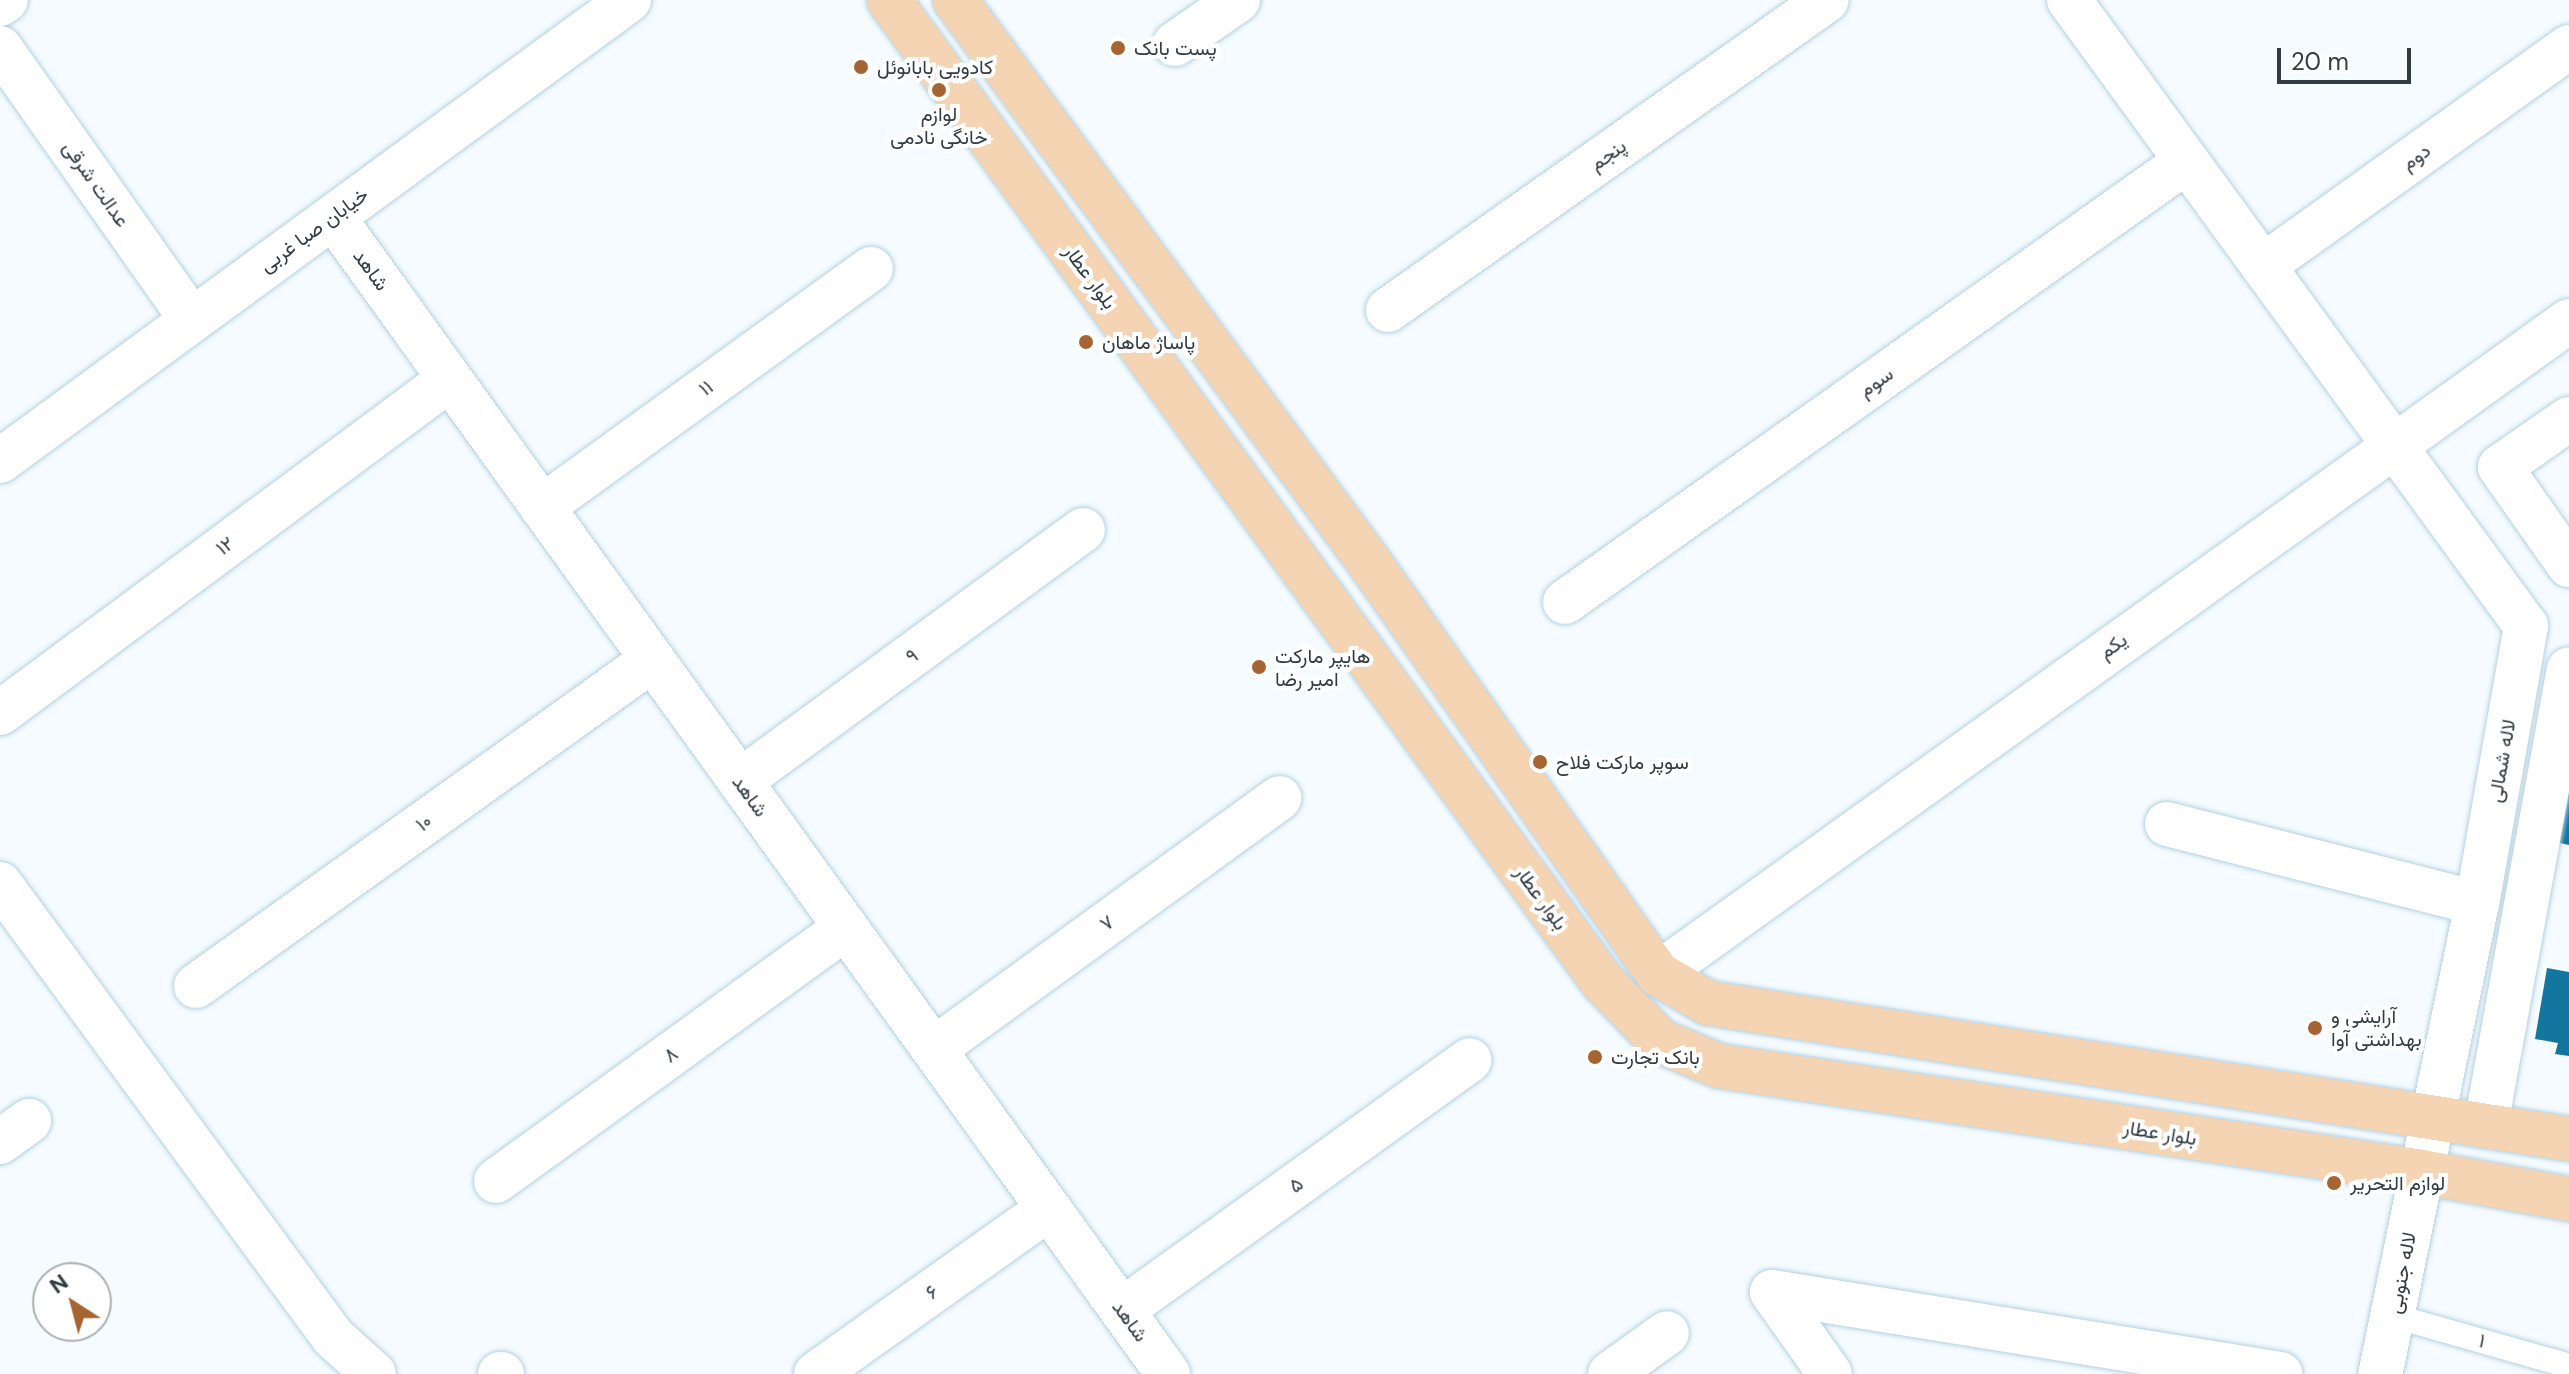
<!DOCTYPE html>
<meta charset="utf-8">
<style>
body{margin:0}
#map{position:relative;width:2569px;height:1374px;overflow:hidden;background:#f5fbfe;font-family:"DM Sans",Vazirmatn,sans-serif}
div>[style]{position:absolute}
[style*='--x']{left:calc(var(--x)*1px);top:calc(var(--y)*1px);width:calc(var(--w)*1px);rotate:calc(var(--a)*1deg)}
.building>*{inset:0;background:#13769e}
.roads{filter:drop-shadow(0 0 2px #b4d1e1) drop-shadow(0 0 2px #b4d1e1)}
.lane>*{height:24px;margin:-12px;padding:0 12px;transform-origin:12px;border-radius:12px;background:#fff}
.street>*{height:44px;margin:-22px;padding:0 22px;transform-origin:22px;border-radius:22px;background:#fff}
.secondary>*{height:44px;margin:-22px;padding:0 22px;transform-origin:22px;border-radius:22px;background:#f4d4b3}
.dots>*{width:22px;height:22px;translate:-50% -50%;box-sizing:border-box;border:4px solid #fff;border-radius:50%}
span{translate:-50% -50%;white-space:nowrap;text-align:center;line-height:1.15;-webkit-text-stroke:8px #fff;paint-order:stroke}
.poi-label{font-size:20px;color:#303b42}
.left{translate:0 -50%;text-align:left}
.street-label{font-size:20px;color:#303b42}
.north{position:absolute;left:32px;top:1262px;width:80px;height:80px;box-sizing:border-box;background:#fff;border:2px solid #acb1b3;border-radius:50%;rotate:324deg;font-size:22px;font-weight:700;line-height:32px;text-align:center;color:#303b42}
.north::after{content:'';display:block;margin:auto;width:28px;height:36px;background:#a76433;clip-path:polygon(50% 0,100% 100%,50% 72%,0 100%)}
.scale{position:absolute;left:2277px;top:48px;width:134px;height:36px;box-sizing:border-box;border:4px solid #303b42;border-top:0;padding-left:10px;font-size:24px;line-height:28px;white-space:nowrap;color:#303b42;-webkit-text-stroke:6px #fff;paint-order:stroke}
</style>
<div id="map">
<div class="building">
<i style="clip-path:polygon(2569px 769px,2569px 845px,2555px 842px)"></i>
<i style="clip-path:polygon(2547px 968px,2569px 972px,2569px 1056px,2555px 1054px,2558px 1043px,2535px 1039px)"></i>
</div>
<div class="roads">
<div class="lane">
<i style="--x:2394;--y:1316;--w:182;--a:15.9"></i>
</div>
<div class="street">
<i style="--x:2069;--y:0;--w:775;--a:53.87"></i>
<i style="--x:2526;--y:626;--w:281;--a:100"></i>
<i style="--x:2477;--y:903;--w:481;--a:101.6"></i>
<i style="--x:0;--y:4;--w:7;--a:-34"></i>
<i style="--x:1175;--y:44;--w:77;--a:-34.9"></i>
<i style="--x:0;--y:48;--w:333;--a:54.8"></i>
<i style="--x:333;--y:217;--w:1427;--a:54.18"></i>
<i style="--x:2263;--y:266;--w:376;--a:-35.6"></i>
<i style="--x:1388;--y:310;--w:537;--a:-35.23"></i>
<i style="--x:2569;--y:419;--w:84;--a:145.2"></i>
<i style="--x:2500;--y:467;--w:120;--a:54.9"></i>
<i style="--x:0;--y:461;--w:780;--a:-36.24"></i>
<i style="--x:542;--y:507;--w:406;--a:-35.9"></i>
<i style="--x:1565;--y:602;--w:762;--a:-35.34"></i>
<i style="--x:0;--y:713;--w:560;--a:-36.58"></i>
<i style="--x:740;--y:781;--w:425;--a:-36.2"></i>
<i style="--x:2167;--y:824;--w:320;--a:14.3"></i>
<i style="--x:0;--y:884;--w:562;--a:53.68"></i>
<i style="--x:333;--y:1337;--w:55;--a:42.1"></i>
<i style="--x:1658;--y:974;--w:1121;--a:-35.63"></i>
<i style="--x:196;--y:986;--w:561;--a:-35.56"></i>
<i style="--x:934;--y:1049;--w:427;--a:-36"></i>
<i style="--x:2486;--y:1125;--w:463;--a:-79.7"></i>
<i style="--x:0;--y:1142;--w:36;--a:-36"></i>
<i style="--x:496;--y:1181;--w:432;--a:-35.9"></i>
<i style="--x:1772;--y:1292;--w:515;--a:9.17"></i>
<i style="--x:1772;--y:1292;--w:100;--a:54.7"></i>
<i style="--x:1122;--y:1310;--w:428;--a:-35.7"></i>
<i style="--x:500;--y:1374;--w:2;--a:0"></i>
<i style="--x:816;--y:1374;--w:285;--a:-35.4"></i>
<i style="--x:1610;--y:1374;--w:70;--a:-35.7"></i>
</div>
<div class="secondary">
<i style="--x:889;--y:0;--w:1213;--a:53.99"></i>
<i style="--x:1602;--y:981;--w:83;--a:46"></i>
<i style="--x:1660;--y:1041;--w:64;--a:23"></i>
<i style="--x:1719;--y:1066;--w:711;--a:8.57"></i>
<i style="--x:2422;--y:1172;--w:149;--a:10.4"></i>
<i style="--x:955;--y:0;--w:698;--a:53.62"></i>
<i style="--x:1369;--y:562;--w:503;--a:54.95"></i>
<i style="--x:1658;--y:974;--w:58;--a:30.1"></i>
<i style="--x:1708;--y:1003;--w:872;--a:8.98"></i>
</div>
</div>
<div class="dots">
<i style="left:1118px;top:48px;background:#a76433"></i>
<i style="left:861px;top:67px;background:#a76433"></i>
<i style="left:939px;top:90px;background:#a76433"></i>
<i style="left:1086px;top:342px;background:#a76433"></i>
<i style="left:1259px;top:667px;background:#a76433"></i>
<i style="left:1540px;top:762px;background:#a76433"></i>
<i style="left:2315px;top:1028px;background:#a76433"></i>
<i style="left:1595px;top:1057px;background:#a76433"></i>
<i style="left:2334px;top:1183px;background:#a76433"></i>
</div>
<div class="poi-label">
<span class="left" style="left:1134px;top:48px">پست بانک</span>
<span class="left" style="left:877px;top:67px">کادویی بابانوئل</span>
<span style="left:939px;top:126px">لوازم<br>خانگی نادمی</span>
<span class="left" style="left:1102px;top:342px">پاساژ ماهان</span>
<span class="left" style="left:1275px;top:668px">هایپر مارکت<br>امیر رضا</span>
<span class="left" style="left:1556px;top:762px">سوپر مارکت فلاح</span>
<span class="left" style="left:2331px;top:1028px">آرایشی و<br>بهداشتی آوا</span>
<span class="left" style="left:1611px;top:1057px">بانک تجارت</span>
<span class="left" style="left:2350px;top:1183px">لوازم التحریر</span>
</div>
<div class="street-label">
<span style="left:1608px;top:155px;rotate:-35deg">پنجم</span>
<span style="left:2416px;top:157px;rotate:-36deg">دوم</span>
<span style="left:96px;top:184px;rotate:55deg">عدالت شرقی</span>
<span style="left:314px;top:230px;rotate:-36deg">خیابان صبا غربی</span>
<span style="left:371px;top:270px;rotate:54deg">شاهد</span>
<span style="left:1090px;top:277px;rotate:54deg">بلوار عطار</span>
<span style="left:1876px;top:382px;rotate:-35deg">سوم</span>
<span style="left:706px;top:388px;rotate:-36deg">۱۱</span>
<span style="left:225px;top:546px;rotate:-37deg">۱۲</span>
<span style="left:2113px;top:646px;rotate:-36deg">یکم</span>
<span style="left:912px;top:656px;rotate:-36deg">۹</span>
<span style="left:2502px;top:761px;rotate:-80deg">لاله شمالی</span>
<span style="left:750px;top:796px;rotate:54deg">شاهد</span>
<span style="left:424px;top:823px;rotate:-36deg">۱۰</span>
<span style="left:1541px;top:898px;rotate:54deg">بلوار عطار</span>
<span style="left:1107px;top:923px;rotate:-36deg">۷</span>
<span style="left:671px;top:1055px;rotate:-36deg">۸</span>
<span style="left:2160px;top:1133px;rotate:9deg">بلوار عطار</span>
<span style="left:1296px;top:1185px;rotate:-36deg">۵</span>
<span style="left:2402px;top:1273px;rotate:-79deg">لاله جنوبی</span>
<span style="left:932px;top:1292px;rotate:-35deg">۶</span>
<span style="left:1130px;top:1321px;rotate:54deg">شاهد</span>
<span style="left:2482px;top:1341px;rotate:16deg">۱</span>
</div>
<div class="north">N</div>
<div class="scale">20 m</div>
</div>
